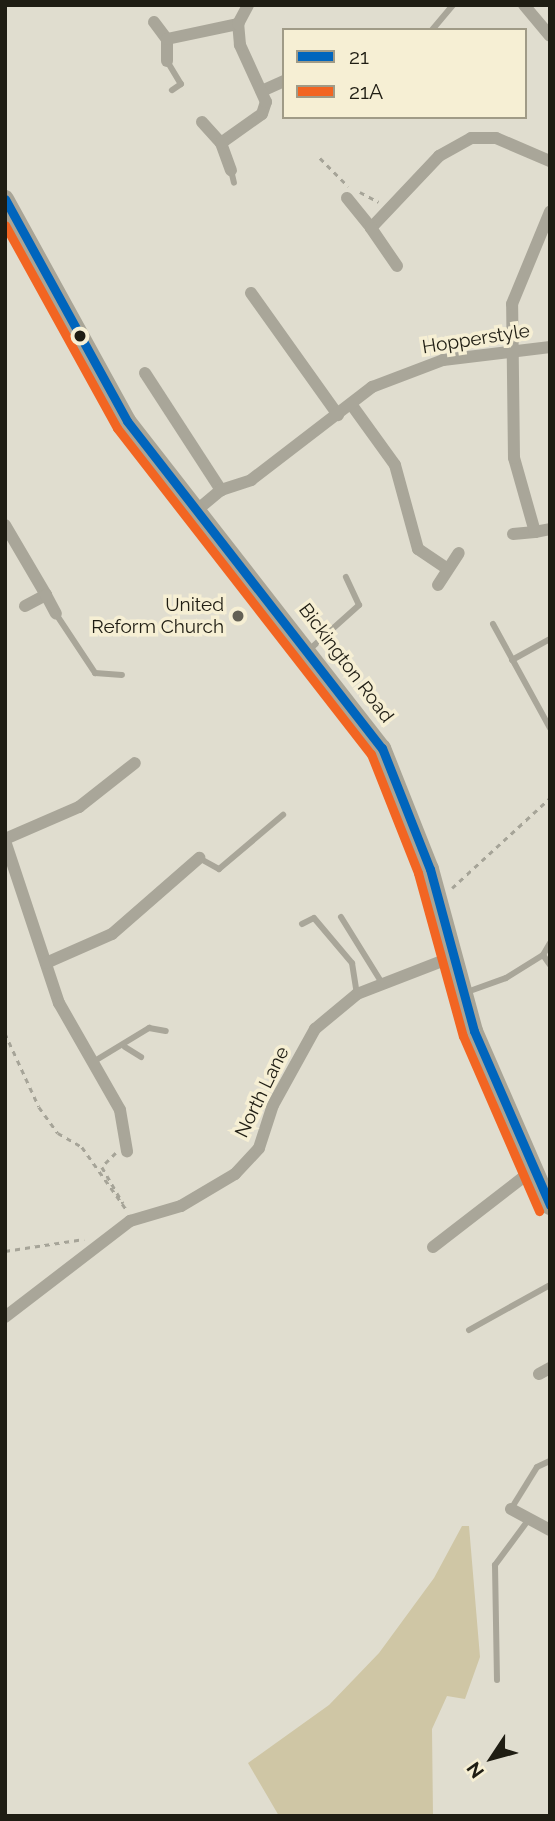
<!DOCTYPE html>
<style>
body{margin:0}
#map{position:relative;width:555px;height:1821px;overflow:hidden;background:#e0ddcf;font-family:Raleway,sans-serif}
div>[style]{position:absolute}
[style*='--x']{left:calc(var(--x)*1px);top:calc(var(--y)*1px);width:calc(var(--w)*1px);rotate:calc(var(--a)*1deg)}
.green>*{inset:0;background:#cfc6a5}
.path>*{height:2.5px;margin-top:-1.25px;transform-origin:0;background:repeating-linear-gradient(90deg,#a6a498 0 5px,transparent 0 10px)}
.lane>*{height:6px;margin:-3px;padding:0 3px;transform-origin:3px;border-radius:3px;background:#a9a699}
.street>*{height:12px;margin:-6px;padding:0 6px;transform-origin:6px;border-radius:6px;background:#a9a699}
.secondary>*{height:18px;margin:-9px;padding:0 9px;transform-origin:9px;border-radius:9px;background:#a9a597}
.bus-1>*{height:9px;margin:-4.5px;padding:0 4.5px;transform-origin:4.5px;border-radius:4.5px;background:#0065bd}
.bus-2>*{height:9px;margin:-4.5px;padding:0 4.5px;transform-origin:4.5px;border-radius:4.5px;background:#f26522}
.dots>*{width:19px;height:19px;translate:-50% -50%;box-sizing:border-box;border:4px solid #f6efd4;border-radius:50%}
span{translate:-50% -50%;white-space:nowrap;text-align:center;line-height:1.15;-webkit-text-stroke:7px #f6efd4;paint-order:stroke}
.street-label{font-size:19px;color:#1f1d13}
.poi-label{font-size:19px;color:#1f1d13}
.right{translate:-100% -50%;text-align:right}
.frame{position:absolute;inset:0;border:7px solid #1f1d13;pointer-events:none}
.legend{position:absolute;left:282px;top:28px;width:245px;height:91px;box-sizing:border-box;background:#f6efd4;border:2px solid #a09b87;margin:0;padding:9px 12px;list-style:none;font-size:21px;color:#1f1d13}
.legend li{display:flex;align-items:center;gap:14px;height:35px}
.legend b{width:35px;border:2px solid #a09b87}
.north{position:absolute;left:457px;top:1723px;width:70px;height:70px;-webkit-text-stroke:5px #f6efd4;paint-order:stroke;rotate:234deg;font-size:19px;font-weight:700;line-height:28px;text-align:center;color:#1f1d13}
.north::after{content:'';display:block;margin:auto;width:24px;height:32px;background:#1f1d13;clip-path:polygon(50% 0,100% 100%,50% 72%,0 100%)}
</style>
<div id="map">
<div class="green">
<i style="clip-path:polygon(462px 1526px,469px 1526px,480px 1657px,465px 1699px,447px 1696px,432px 1729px,433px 1816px,279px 1816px,248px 1763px,329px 1705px,379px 1653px,434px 1578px)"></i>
</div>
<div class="path">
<i style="--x:320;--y:158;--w:40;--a:45"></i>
<i style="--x:360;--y:192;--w:21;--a:28"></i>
<i style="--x:452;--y:888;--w:133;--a:-42.6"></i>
<i style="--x:5;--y:1033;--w:81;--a:65.3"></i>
<i style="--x:39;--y:1107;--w:32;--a:54"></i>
<i style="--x:58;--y:1133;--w:28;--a:30"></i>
<i style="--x:82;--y:1147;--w:76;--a:54.6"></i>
<i style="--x:116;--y:1153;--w:20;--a:135"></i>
<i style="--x:102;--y:1167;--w:42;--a:59.7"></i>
<i style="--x:5;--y:1251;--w:80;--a:-8.6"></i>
</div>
<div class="lane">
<i style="--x:432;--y:30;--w:33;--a:-50"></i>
<i style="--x:167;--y:61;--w:27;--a:59"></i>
<i style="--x:181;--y:84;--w:11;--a:146"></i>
<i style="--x:231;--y:170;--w:13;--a:77"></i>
<i style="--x:56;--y:614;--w:71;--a:56.5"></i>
<i style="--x:95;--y:673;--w:27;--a:4"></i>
<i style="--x:493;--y:624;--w:119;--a:61.3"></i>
<i style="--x:310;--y:649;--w:66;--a:-41.9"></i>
<i style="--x:359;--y:605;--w:31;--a:-115"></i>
<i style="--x:512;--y:660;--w:43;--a:-28.9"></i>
<i style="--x:199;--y:858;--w:23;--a:29"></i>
<i style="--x:219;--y:869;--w:84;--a:-40.2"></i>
<i style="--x:341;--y:917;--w:78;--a:58.2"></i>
<i style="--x:302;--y:924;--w:13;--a:-27"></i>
<i style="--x:314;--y:918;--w:59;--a:49.8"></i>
<i style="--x:352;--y:963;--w:31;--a:81"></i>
<i style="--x:550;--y:943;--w:14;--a:120"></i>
<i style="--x:543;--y:955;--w:12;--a:55"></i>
<i style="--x:467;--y:992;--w:41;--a:-19.7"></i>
<i style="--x:506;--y:978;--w:44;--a:-31.9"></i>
<i style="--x:125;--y:1047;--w:19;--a:32"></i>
<i style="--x:93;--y:1062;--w:66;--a:-31.3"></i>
<i style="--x:149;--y:1028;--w:17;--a:10"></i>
<i style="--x:469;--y:1330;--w:93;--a:-29.1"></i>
<i style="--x:511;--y:1509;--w:49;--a:-58.2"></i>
<i style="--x:537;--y:1467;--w:14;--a:-25"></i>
<i style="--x:497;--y:1680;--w:115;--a:-91"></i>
<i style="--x:495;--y:1565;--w:57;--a:-53.5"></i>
</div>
<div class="street">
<i style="--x:524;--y:5;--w:40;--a:50"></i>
<i style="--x:154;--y:22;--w:21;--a:53"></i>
<i style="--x:167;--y:61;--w:22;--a:-90"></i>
<i style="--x:167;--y:39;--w:73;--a:-11.9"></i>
<i style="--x:264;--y:90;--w:22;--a:-24"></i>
<i style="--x:202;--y:122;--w:28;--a:48"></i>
<i style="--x:221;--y:143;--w:29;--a:70"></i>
<i style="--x:221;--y:143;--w:50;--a:-35.3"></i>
<i style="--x:262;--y:114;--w:13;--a:-72"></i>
<i style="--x:266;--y:102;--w:63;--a:-114.5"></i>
<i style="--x:240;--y:45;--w:21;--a:-95"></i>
<i style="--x:238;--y:24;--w:21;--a:-62"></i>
<i style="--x:347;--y:198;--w:38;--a:51"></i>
<i style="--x:371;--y:228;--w:99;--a:-46.6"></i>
<i style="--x:439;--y:156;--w:37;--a:-29"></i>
<i style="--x:471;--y:138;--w:25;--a:0"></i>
<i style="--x:496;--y:138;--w:59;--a:23.1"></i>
<i style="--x:371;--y:228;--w:46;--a:55.6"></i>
<i style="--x:251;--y:293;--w:150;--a:54.5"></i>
<i style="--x:145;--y:373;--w:140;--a:57"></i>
<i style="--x:351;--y:404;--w:75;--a:54.2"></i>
<i style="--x:395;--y:465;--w:87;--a:74.7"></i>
<i style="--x:418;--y:549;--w:34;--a:34"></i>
<i style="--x:197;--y:510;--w:31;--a:-40"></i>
<i style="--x:221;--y:490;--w:32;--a:-18"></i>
<i style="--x:251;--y:480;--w:153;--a:-37.5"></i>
<i style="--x:372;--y:387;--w:76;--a:-20.8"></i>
<i style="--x:443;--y:360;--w:108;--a:-6.9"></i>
<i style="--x:5;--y:525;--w:81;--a:59.6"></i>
<i style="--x:535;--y:532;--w:15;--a:-11"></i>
<i style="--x:513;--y:534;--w:22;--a:-5"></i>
<i style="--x:535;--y:532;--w:77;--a:-105.8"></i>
<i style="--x:514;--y:458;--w:154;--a:-90.7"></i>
<i style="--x:512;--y:304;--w:100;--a:-67.6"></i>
<i style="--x:438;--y:585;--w:38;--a:-57"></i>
<i style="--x:25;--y:606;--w:24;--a:-28"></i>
<i style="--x:46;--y:595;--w:21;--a:62"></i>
<i style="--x:5;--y:839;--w:81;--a:-23.4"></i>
<i style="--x:79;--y:807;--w:71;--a:-38.2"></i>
<i style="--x:5;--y:841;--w:171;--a:71.6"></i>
<i style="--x:59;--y:1003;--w:123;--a:60.3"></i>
<i style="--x:120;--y:1110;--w:42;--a:80.3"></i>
<i style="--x:46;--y:963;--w:72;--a:-23.7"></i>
<i style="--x:112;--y:934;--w:116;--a:-41.1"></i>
<i style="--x:433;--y:1247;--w:128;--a:-37.7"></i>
<i style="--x:5;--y:1317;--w:158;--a:-37.5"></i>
<i style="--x:130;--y:1221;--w:53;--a:-16.4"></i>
<i style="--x:181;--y:1206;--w:63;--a:-30.7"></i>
<i style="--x:235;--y:1174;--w:35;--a:-47"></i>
<i style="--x:259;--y:1148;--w:45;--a:-72"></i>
<i style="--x:273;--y:1105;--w:87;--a:-61.1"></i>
<i style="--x:315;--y:1029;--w:55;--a:-39.8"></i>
<i style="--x:357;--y:994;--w:100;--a:-21.2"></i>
<i style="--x:539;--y:1374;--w:13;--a:-29"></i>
<i style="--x:511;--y:1509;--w:44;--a:28.3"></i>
</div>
<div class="secondary">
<i style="--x:5;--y:199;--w:253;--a:61.2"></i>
<i style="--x:127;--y:421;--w:415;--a:52.1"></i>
<i style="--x:382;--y:748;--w:130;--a:68.4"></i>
<i style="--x:430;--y:869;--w:168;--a:74.8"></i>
<i style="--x:474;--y:1031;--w:191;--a:66.5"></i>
</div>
<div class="bus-1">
<i style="--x:5;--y:199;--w:253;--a:61.2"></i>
<i style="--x:127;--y:421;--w:415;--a:52.1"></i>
<i style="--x:382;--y:748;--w:130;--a:68.4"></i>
<i style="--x:430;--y:869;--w:168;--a:74.8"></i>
<i style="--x:474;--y:1031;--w:190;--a:66.4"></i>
</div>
<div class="bus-2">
<i style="--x:5;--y:225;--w:232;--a:61.1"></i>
<i style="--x:117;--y:428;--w:413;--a:52.1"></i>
<i style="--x:371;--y:754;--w:128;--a:68.4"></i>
<i style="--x:418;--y:873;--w:169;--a:74.6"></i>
<i style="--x:463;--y:1036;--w:191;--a:66.5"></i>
</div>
<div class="dots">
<i style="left:80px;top:336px;background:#1f1d13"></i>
<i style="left:238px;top:616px;background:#636055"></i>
</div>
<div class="street-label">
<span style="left:476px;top:339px;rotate:-9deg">Hopperstyle</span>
<span style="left:346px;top:663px;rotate:53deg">Bickington Road</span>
<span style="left:262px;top:1092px;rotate:-64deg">North Lane</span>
</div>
<div class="poi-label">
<span class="right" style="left:224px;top:616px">United<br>Reform Church</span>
</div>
<div class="frame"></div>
<ul class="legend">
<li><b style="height:9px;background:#0065bd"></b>21</li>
<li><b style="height:9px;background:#f26522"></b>21A</li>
</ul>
<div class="north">N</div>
</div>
